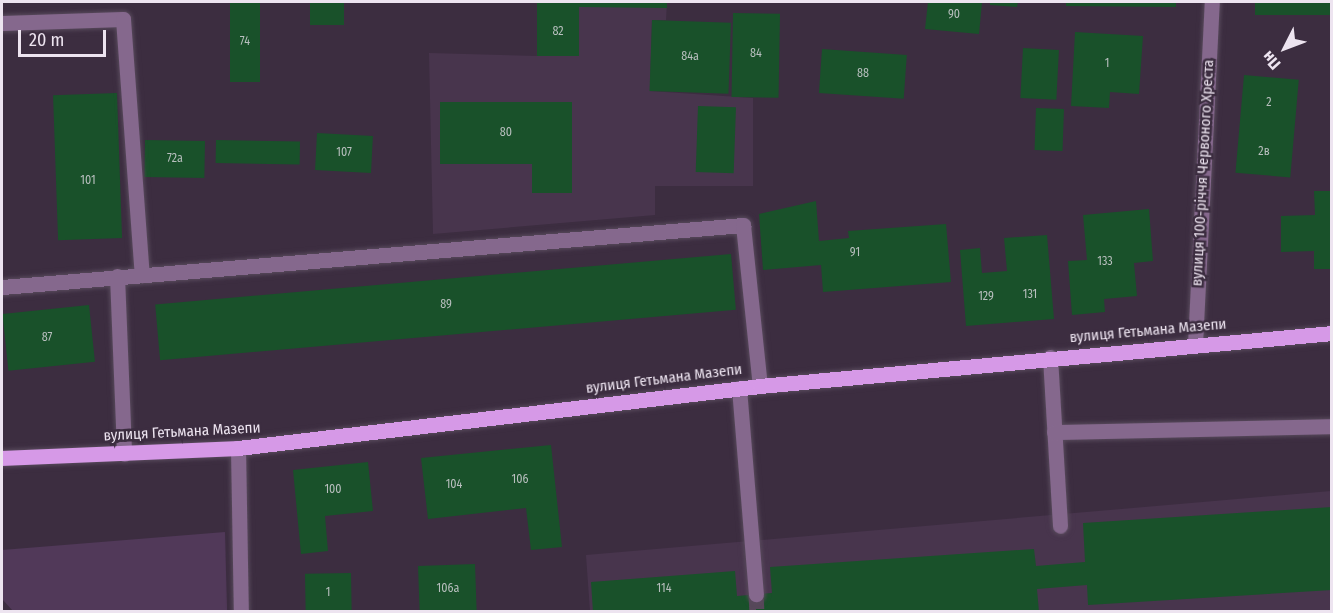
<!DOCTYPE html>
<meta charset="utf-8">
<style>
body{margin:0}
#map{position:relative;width:1333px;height:613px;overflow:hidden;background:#3c2d40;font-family:"Fira Sans Condensed",sans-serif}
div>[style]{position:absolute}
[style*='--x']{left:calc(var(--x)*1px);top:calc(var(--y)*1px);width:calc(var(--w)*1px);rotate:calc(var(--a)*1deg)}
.built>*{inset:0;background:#48354d}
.green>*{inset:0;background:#513959}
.building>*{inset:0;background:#19512a;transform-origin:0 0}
.minor-tunnel>*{height:15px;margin-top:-7.5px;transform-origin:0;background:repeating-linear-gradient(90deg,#57485a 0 15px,transparent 0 23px)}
.roads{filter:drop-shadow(0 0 2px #584a5c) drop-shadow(0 0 2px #584a5c)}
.minor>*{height:15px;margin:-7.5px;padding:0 7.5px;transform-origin:7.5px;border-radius:7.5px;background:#85688d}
.major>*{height:15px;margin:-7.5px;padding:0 7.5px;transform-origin:7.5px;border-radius:7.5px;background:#d699e7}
span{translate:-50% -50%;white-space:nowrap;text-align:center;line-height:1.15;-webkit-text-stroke:5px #3c2d40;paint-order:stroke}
.number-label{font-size:12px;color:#b8bfbe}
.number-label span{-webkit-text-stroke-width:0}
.street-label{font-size:15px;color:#ede4f0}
.frame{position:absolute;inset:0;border:3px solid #ede4f0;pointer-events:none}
.north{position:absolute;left:1255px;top:18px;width:60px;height:60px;-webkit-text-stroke:4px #3c2d40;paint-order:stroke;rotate:228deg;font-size:16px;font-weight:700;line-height:24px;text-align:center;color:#ede4f0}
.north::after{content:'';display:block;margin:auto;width:21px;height:27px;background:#ede4f0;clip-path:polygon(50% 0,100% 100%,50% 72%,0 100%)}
.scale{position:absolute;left:18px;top:30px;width:88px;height:27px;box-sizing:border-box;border:3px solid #ede4f0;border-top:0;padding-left:8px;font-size:18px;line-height:21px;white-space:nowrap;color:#ede4f0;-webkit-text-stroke:4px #3c2d40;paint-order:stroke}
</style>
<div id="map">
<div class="built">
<i style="clip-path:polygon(537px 2px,667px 2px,666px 20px,652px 20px,650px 91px,753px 98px,753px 186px,655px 186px,655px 215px,433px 234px,429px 53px,537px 56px)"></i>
<i style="clip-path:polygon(1331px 491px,1331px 611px,590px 611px,586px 555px)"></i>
</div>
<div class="green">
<i style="clip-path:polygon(225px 532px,227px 611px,13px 611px,2px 599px,2px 550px)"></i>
</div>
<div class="building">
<i style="left:230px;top:2px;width:30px;height:80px"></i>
<i style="left:310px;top:2px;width:34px;height:23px"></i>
<i style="clip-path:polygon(537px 2px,667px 2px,667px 8px,579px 7px,579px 56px,537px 56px)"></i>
<i style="clip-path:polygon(928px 2px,982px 2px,979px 34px,925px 29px)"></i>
<i style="clip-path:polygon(990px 2px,1018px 2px,1017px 7px,990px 5px)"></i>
<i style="clip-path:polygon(1066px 2px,1176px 2px,1176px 7px,1066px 6px)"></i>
<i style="left:1255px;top:2px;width:77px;height:13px"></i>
<i style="left:733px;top:13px;width:47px;height:84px;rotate:1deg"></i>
<i style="left:652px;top:20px;width:79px;height:71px;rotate:2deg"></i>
<i style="clip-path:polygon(1075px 32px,1143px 36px,1139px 94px,1110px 92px,1109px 108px,1071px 106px)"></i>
<i style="left:1023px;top:48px;width:36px;height:50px;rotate:3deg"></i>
<i style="left:822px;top:49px;width:85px;height:44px;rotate:4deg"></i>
<i style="left:1244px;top:75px;width:55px;height:98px;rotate:5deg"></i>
<i style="left:117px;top:93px;width:145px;height:64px;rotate:88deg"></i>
<i style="clip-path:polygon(440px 102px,572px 102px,572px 193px,532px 193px,532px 164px,440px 164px)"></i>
<i style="left:698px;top:106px;width:38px;height:66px;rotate:2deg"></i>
<i style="left:1036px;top:108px;width:28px;height:42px;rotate:2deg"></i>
<i style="left:317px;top:133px;width:56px;height:37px;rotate:3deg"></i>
<i style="left:145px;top:140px;width:60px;height:37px;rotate:1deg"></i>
<i style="left:216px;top:140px;width:84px;height:23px;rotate:1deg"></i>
<i style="clip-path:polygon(1314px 191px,1332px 191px,1332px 269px,1314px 269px,1314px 251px,1281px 252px,1281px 216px,1315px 215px)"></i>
<i style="clip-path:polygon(816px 201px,819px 241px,849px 238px,848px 231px,946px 224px,951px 282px,823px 292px,821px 265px,763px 270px,759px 214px)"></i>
<i style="clip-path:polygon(1149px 209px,1153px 261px,1134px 263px,1137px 296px,1104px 299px,1105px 312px,1072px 315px,1068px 261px,1087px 260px,1083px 215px)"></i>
<i style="clip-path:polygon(1047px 235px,1054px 319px,966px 326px,960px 250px,980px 248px,982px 273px,1007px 271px,1004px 238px)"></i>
<i style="left:731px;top:254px;width:56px;height:578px;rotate:85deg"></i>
<i style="left:89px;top:305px;width:57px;height:87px;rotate:84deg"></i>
<i style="clip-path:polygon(551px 445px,562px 547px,531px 550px,526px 508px,428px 519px,421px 458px)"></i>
<i style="clip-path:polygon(368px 462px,373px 511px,325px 516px,328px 551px,301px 554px,293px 470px)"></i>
<i style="clip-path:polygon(1332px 507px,1332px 590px,1088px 605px,1087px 585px,1037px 589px,1039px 612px,593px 612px,591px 582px,735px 571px,737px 596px,772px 593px,770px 567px,1034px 549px,1036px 566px,1085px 562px,1083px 523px)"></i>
<i style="left:475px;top:564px;width:48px;height:57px;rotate:88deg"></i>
<i style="left:351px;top:573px;width:39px;height:46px;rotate:89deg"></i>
</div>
<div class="minor-tunnel">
<i style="--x:756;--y:594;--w:18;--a:87"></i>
</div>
<div class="roads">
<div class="minor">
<i style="--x:2;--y:23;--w:121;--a:-1.9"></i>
<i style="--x:123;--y:19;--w:257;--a:85.8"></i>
<i style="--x:117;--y:276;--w:178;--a:87.7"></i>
<i style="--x:2;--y:287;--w:744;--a:-4.78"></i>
<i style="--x:743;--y:225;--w:162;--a:84"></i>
<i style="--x:1195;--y:345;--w:343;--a:-87.2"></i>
<i style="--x:1050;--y:357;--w:169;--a:86.6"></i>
<i style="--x:739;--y:388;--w:207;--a:85.3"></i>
<i style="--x:1054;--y:432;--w:278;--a:-1.2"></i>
<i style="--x:238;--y:448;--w:164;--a:89"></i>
</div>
<div class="major">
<i style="--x:2;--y:458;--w:236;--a:-2.4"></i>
<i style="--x:238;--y:448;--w:526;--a:-6.77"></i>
<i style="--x:760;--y:386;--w:574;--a:-5.29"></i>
</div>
</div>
<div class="number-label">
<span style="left:954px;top:15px">90</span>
<span style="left:558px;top:32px">82</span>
<span style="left:245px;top:42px">74</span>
<span style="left:756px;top:54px">84</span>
<span style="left:690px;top:57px">84а</span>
<span style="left:1107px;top:64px">1</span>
<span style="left:863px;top:74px">88</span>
<span style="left:1269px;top:103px">2</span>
<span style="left:506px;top:133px">80</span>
<span style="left:1264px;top:152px">2в</span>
<span style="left:344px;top:153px">107</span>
<span style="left:175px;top:159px">72а</span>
<span style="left:88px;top:181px">101</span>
<span style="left:855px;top:253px">91</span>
<span style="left:1105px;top:262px">133</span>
<span style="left:1030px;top:295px">131</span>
<span style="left:986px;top:297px">129</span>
<span style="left:446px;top:305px">89</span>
<span style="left:47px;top:338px">87</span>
<span style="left:520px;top:480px">106</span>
<span style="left:454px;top:485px">104</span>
<span style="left:333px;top:490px">100</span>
<span style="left:448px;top:589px">106а</span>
<span style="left:664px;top:589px">114</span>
<span style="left:328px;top:593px">1</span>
</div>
<div class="street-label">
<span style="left:1203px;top:173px;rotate:-87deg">вулиця 100-річчя Червоного Хреста</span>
<span style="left:1148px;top:331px;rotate:-5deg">вулиця Гетьмана Мазепи</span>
<span style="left:664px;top:379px;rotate:-7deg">вулиця Гетьмана Мазепи</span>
<span style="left:182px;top:432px;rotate:-3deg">вулиця Гетьмана Мазепи</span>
</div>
<div class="frame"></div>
<div class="north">Пн</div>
<div class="scale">20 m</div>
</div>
